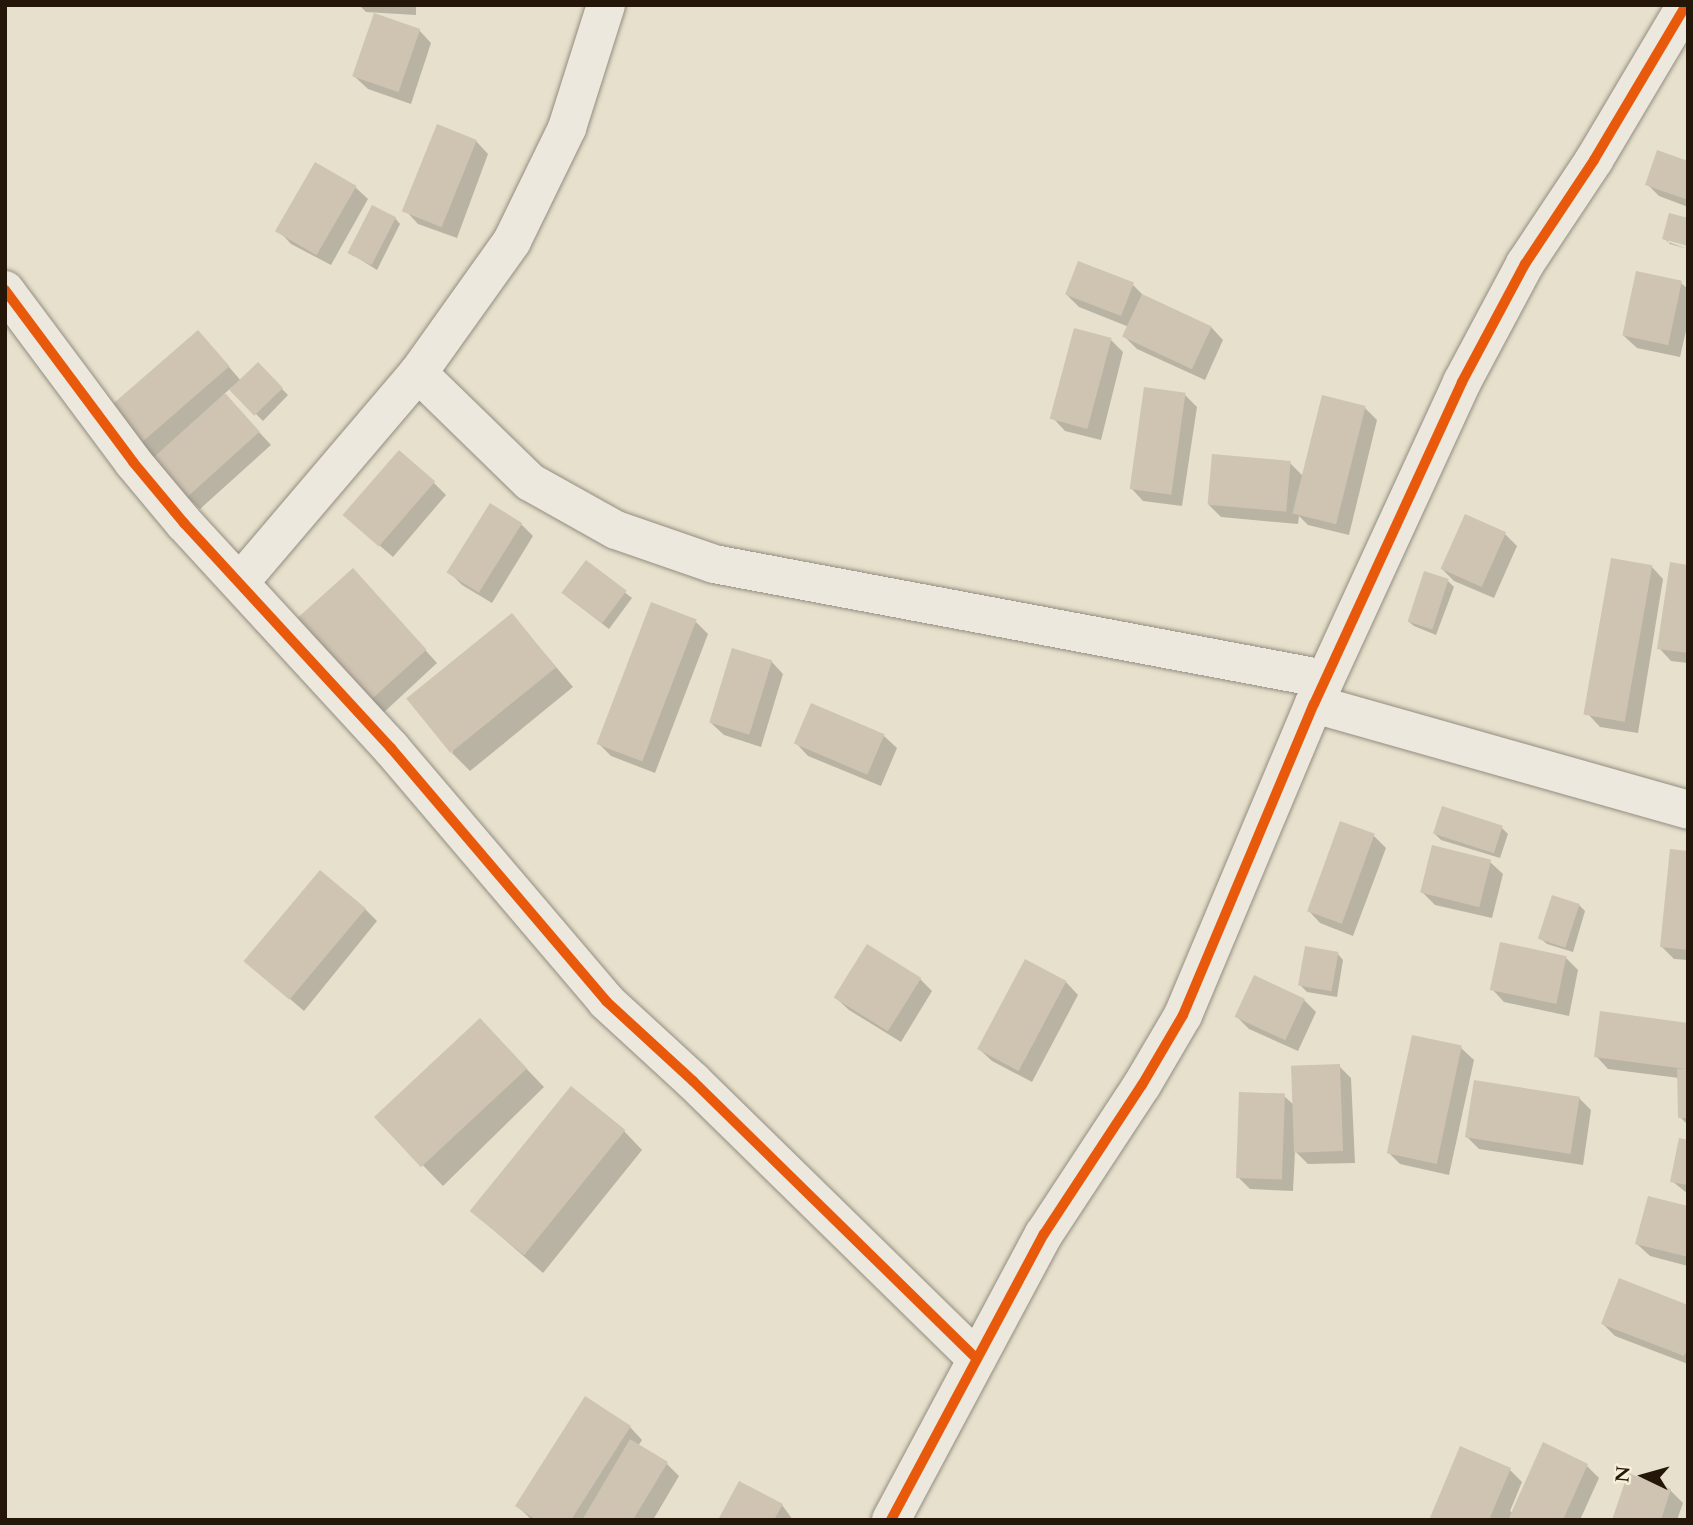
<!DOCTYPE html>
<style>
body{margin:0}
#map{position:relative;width:1693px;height:1525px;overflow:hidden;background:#e7e0cc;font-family:Cardo,serif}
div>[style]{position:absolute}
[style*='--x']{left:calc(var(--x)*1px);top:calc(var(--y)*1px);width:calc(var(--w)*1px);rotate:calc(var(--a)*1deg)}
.shadow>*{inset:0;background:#0003}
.building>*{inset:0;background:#cfc3b2;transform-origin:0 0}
.roads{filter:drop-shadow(0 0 2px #938d80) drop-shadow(0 0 2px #938d80)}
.minor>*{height:38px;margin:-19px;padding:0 19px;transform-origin:19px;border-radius:19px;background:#ece8de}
.cycleway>*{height:10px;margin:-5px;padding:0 5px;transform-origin:5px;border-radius:5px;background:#e8590c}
span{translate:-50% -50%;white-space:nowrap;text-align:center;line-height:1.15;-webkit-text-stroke:5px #f7efd7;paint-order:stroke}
.frame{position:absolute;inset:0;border:7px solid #25160a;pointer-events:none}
.north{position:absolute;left:1609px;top:1441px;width:70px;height:70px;-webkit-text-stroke:5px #f7efd7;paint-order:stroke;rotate:275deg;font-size:19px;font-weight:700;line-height:28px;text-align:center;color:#25160a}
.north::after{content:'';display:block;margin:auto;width:24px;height:32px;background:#25160a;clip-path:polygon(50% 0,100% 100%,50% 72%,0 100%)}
</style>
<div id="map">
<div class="shadow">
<i style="clip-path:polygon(359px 5px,416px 5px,416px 15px,366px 12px)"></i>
<i style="clip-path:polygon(419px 30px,431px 43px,411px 104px,368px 89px,355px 77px)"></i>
<i style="clip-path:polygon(476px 141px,488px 154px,457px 238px,418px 224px,406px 211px)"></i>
<i style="clip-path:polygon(1688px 163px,1688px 207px,1659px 196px,1647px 184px)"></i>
<i style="clip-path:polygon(355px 187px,368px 199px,331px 265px,291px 244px,279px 231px)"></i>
<i style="clip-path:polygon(395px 218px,400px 224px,377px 270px,350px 253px)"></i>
<i style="clip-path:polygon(1664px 238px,1668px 239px,1668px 242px,1688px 249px,1670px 244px)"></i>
<i style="clip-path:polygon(1681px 283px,1688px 289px,1688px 322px,1680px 357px,1637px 348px,1624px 336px)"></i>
<i style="clip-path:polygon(1133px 285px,1145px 297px,1211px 327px,1223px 340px,1205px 380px,1137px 349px,1125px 337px,1129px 327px,1079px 307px,1067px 295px)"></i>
<i style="clip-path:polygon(1111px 340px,1123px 352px,1101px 440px,1065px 431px,1053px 418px)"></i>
<i style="clip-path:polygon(210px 345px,242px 382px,258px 365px,288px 395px,263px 421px,233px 391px,241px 383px,239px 381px,224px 394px,271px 445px,200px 509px,136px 449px)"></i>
<i style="clip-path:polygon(1185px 395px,1197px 407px,1182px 506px,1143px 501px,1131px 488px)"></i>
<i style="clip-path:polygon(1365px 408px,1377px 420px,1349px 535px,1308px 525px,1299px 516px,1298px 524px,1221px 517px,1209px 505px,1290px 463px,1304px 477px)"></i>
<i style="clip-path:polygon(433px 482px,446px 495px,393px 557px,358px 527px)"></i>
<i style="clip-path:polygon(521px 524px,533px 536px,492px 603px,462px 585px,449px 572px)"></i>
<i style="clip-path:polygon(1505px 534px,1517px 546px,1494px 598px,1454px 581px,1442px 569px)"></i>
<i style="clip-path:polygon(586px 562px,632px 598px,609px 629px,569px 598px)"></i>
<i style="clip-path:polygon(1651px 566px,1663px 579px,1638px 733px,1600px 727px,1588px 714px)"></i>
<i style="clip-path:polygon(1688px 567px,1688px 663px,1671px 661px,1659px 648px)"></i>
<i style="clip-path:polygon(1448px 581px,1454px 587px,1436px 635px,1414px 626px,1408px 621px)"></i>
<i style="clip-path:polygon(365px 583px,437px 663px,381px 715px,368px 703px)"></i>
<i style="clip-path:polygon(512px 615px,573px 687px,470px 771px,452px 753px)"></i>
<i style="clip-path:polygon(696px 622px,708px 634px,655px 773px,611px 756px,599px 744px)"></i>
<i style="clip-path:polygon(771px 661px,783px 674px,761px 747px,724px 735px,711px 723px)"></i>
<i style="clip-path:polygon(812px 706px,884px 736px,897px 748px,881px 786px,808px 756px,796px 743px)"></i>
<i style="clip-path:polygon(1502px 828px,1508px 834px,1500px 858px,1441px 840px,1435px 834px)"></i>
<i style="clip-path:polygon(1374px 836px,1386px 848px,1353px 936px,1320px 923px,1308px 910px)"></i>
<i style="clip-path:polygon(1688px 853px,1688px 960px,1674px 959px,1662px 947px)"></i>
<i style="clip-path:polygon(1490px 862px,1503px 874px,1492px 918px,1435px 905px,1422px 892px)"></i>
<i style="clip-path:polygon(1579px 905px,1585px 911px,1573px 952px,1547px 944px,1541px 939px)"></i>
<i style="clip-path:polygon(365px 909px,377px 921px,304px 1011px,247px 962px)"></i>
<i style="clip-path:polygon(1338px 954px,1343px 960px,1337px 997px,1307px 992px,1301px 986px)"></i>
<i style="clip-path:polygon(1566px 958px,1578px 970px,1569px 1016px,1504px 1002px,1492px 989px)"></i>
<i style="clip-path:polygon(920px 979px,932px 991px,901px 1042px,849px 1010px,836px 998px)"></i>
<i style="clip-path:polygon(1066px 982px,1078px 995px,1032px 1082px,992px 1061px,979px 1049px)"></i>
<i style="clip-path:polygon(1304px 1000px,1316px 1012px,1298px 1051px,1249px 1029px,1237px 1017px)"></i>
<i style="clip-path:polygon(1688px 1025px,1688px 1125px,1680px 1117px,1679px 1078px,1608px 1069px,1596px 1056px)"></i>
<i style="clip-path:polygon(498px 1039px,544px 1087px,443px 1186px,378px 1119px)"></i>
<i style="clip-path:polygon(1461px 1048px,1474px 1060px,1449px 1175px,1400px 1164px,1388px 1152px)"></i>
<i style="clip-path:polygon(1339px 1066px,1351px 1078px,1355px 1163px,1308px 1164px,1295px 1151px,1293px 1191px,1250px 1189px,1238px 1177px,1284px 1096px,1294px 1105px)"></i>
<i style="clip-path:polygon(1579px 1098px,1591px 1110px,1583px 1165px,1479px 1149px,1466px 1136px)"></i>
<i style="clip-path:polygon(624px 1131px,642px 1150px,543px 1273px,471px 1210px)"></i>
<i style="clip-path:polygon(1688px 1141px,1688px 1194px,1672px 1181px)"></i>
<i style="clip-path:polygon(1688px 1208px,1688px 1266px,1650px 1256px,1637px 1244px)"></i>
<i style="clip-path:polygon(1688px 1307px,1688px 1364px,1615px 1336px,1603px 1324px)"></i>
<i style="clip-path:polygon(630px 1427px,642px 1440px,638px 1446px,667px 1464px,679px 1476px,653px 1520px,532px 1520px,517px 1506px)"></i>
<i style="clip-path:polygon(1587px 1466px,1599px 1478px,1580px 1520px,1431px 1520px,1510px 1470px,1522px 1482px,1510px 1511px,1513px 1513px)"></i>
<i style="clip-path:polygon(1670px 1490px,1683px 1503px,1677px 1520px,1614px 1520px)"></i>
<i style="clip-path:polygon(782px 1505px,793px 1520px,720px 1520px)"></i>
</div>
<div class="building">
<i style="left:374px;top:13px;width:49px;height:67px;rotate:19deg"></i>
<i style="left:437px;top:124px;width:43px;height:94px;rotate:22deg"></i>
<i style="clip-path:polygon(1657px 150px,1688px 161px,1688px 200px,1645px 185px)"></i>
<i style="left:315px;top:162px;width:48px;height:80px;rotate:30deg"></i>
<i style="left:372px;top:205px;width:27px;height:54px;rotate:27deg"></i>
<i style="clip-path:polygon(1669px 213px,1688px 218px,1688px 246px,1662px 239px)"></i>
<i style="left:1078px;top:261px;width:60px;height:36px;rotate:21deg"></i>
<i style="left:1636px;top:271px;width:47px;height:66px;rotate:12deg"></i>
<i style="left:1142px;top:294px;width:77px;height:47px;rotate:25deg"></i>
<i style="left:1074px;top:328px;width:39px;height:94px;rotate:15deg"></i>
<i style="left:198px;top:330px;width:48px;height:127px;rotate:49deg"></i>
<i style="left:258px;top:362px;width:36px;height:40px;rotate:46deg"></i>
<i style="left:1144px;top:387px;width:42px;height:103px;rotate:8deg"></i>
<i style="left:225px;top:393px;width:52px;height:99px;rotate:48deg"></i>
<i style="left:1322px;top:395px;width:45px;height:122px;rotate:14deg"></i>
<i style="left:399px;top:450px;width:48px;height:86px;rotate:41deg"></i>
<i style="left:1212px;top:454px;width:79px;height:51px;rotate:5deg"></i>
<i style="left:490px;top:503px;width:38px;height:82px;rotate:32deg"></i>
<i style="left:1465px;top:514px;width:45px;height:60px;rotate:24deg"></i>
<i style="left:1611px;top:558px;width:42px;height:159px;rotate:10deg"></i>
<i style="left:586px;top:560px;width:51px;height:41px;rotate:37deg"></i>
<i style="clip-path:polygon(1670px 562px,1688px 565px,1688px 653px,1657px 649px)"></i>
<i style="left:353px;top:568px;width:110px;height:79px;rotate:48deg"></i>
<i style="left:1424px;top:571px;width:26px;height:53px;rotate:18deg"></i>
<i style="left:651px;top:602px;width:49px;height:152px;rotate:21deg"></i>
<i style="left:512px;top:613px;width:70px;height:136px;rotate:51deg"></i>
<i style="left:732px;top:648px;width:42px;height:78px;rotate:17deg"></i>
<i style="left:811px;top:703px;width:80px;height:44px;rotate:23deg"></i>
<i style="left:1442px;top:806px;width:64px;height:29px;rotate:18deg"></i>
<i style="left:1340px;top:821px;width:37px;height:96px;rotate:20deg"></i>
<i style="left:1432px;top:845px;width:61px;height:49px;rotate:14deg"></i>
<i style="clip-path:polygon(1670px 849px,1688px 851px,1688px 950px,1660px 947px)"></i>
<i style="left:320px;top:870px;width:60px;height:119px;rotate:40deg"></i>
<i style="left:1552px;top:895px;width:29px;height:46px;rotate:18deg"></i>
<i style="left:1500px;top:942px;width:68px;height:49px;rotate:12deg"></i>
<i style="left:867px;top:944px;width:64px;height:63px;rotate:32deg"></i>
<i style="left:1305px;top:946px;width:34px;height:40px;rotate:10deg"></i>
<i style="left:1025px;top:959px;width:47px;height:102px;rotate:28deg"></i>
<i style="left:1254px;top:975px;width:56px;height:46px;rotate:25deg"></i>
<i style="clip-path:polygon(1600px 1011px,1688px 1023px,1688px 1118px,1678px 1118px,1677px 1069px,1685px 1069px,1594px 1057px)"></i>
<i style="left:480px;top:1018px;width:69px;height:145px;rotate:47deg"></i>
<i style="left:1412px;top:1035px;width:51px;height:121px;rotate:12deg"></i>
<i style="left:1340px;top:1064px;width:87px;height:49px;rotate:88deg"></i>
<i style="left:1474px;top:1080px;width:107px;height:58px;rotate:9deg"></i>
<i style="left:571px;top:1086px;width:70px;height:161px;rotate:39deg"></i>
<i style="left:1239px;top:1092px;width:46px;height:86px;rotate:2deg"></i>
<i style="clip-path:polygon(1679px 1138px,1688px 1140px,1688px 1185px,1670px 1182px)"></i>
<i style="clip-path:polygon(1648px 1196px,1688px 1206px,1688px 1257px,1635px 1244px)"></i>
<i style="clip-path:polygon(1619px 1278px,1688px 1305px,1688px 1348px,1684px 1356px,1601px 1324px)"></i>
<i style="clip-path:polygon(585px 1396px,631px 1426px,571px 1520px,536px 1520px,515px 1506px)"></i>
<i style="clip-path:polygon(630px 1439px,668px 1462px,633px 1520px,582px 1520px)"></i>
<i style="clip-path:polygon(1543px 1442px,1588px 1464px,1563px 1520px,1508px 1520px)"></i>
<i style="clip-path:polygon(1460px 1446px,1511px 1468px,1489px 1520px,1429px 1520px)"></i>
<i style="clip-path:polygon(1628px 1473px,1671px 1489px,1661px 1520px,1612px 1520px)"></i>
<i style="clip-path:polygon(739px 1481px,783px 1504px,774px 1520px,718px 1520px)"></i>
</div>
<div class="roads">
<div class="minor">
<i style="--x:5;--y:290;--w:214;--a:53.3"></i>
<i style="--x:133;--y:462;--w:80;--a:50.1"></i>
<i style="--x:184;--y:523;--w:306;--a:47.4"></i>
<i style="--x:391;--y:748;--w:332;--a:49.6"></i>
<i style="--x:606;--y:1001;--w:118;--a:42.6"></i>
<i style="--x:693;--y:1081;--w:397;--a:44.4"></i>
<i style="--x:418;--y:373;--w:156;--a:44.2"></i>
<i style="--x:530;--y:482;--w:98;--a:29.2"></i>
<i style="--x:616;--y:530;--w:104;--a:19.1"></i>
<i style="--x:714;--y:564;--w:622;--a:10.66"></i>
<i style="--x:240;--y:582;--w:275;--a:-49.6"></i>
<i style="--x:418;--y:373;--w:162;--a:-54.5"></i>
<i style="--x:512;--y:241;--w:126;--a:-64"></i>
<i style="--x:567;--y:128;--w:129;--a:-72.4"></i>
<i style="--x:1314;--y:704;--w:389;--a:15.8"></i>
<i style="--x:891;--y:1520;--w:324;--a:-61.9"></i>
<i style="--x:1044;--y:1234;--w:178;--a:-56.7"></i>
<i style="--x:1142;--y:1085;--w:81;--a:-59.6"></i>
<i style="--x:1183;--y:1015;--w:337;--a:-67.2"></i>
<i style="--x:1314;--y:704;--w:354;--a:-65.3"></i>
<i style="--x:1462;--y:382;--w:134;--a:-61.9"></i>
<i style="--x:1525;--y:264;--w:125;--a:-56.4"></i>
<i style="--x:1594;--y:160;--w:180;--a:-59.3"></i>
</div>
</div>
<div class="cycleway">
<i style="--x:5;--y:290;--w:214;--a:53.3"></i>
<i style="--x:133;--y:462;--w:80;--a:50.1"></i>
<i style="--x:184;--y:523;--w:306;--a:47.4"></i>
<i style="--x:391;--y:748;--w:332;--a:49.6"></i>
<i style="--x:606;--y:1001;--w:118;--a:42.6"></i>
<i style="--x:693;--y:1081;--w:397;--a:44.4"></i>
<i style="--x:891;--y:1520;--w:324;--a:-61.9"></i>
<i style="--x:1044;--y:1234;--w:178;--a:-56.7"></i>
<i style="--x:1142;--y:1085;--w:81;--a:-59.6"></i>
<i style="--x:1183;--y:1015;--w:337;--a:-67.2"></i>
<i style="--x:1314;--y:704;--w:354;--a:-65.3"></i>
<i style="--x:1462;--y:382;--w:134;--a:-61.9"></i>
<i style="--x:1525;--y:264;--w:125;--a:-56.4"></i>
<i style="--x:1594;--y:160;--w:180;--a:-59.3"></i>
</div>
<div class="frame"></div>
<div class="north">N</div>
</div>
